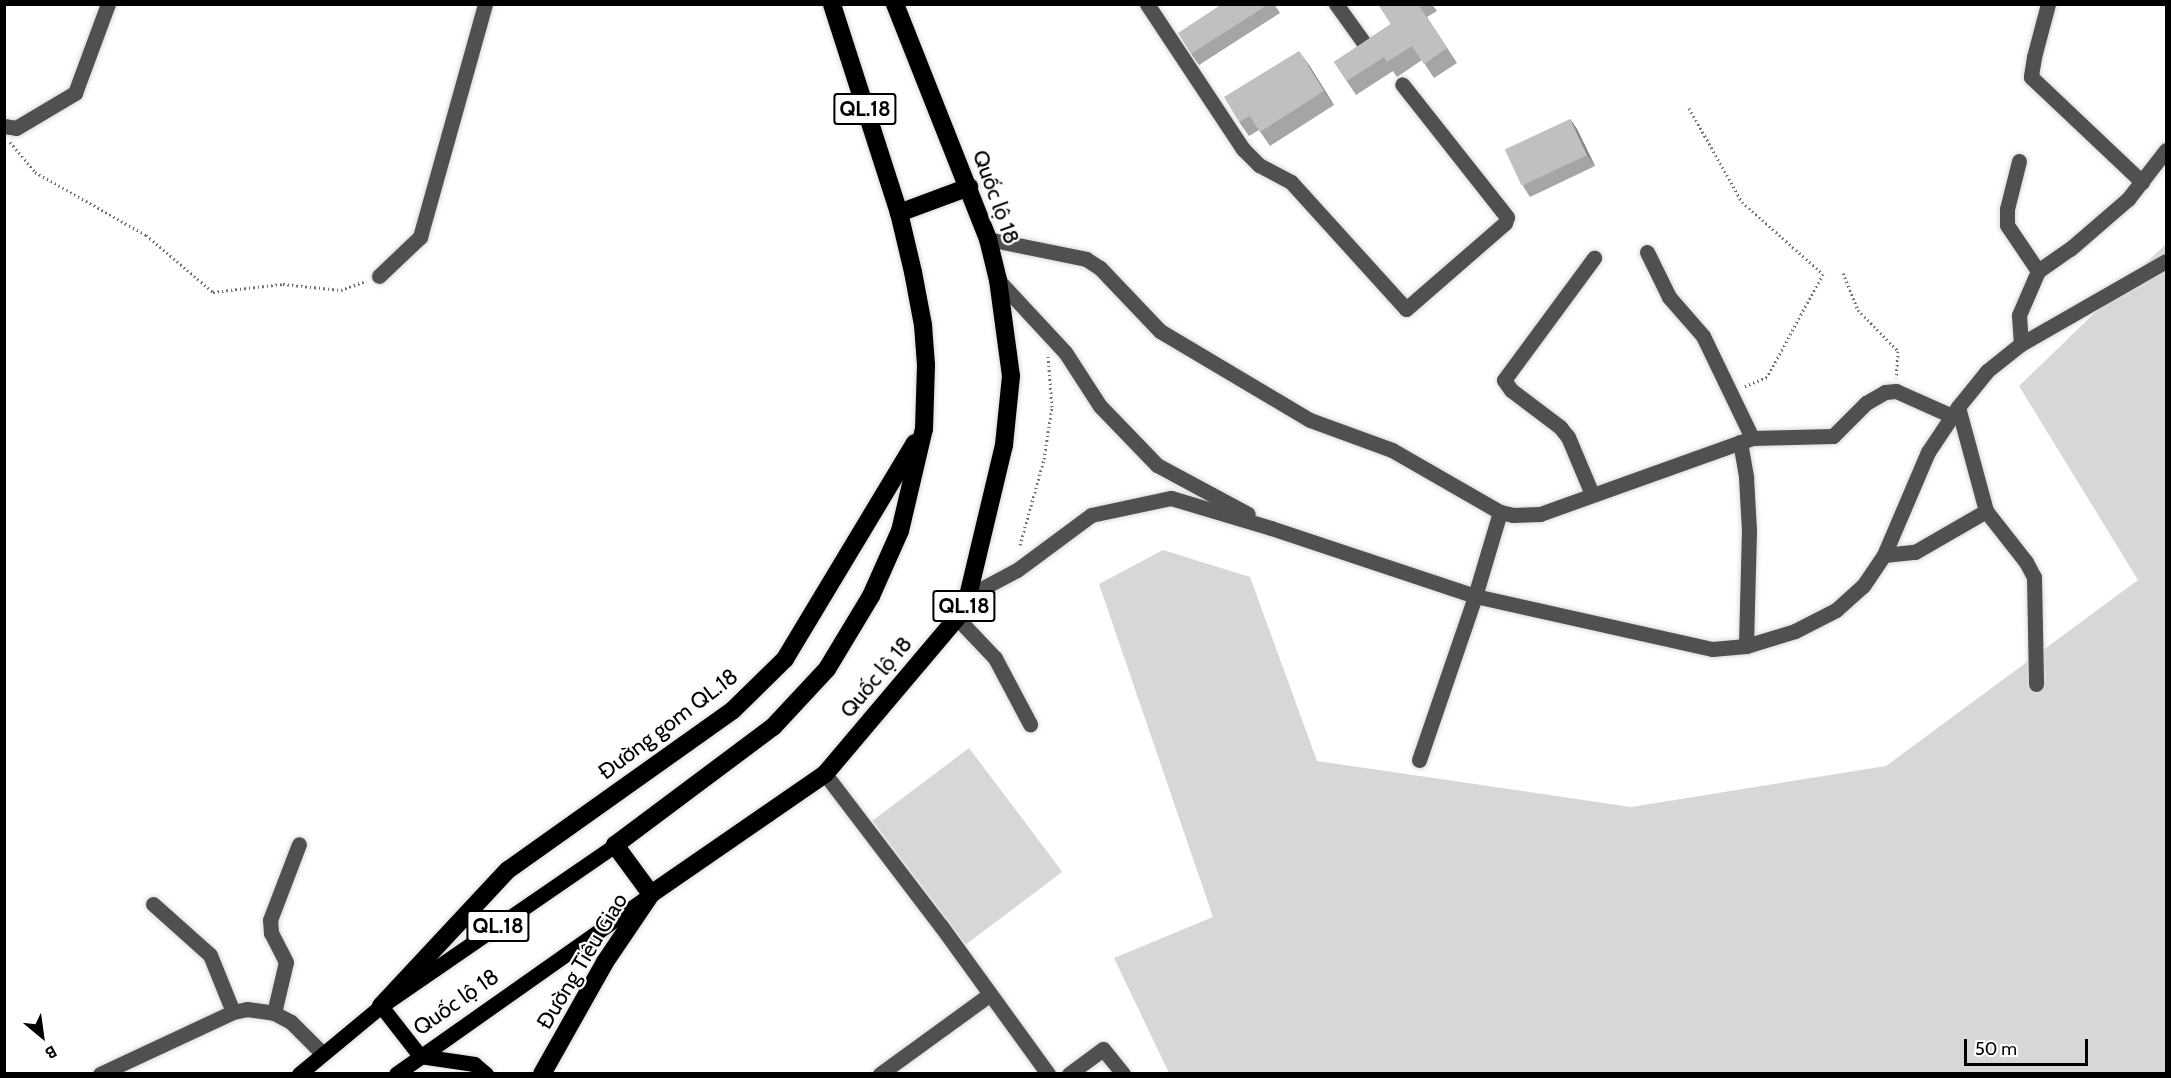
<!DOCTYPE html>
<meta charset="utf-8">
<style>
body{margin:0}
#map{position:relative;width:2171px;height:1078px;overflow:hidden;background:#fff;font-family:Cabin,sans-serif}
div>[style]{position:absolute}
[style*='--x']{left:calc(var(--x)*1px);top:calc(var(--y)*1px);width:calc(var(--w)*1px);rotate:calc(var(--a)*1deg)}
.green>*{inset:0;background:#d7d7d7;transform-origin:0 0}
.path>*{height:3px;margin-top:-1.5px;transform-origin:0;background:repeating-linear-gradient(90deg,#727272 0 1.5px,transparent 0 4.5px)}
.roads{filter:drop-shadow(0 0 2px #dbdbdb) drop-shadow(0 0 2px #dbdbdb)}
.minor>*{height:15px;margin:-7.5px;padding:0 7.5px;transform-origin:7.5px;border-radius:7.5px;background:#505050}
.major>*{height:15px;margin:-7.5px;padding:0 7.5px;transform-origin:7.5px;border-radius:7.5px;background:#000}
.highway>*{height:18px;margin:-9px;padding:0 9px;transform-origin:9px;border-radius:9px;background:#000}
.wall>*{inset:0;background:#a5a5a5}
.shaded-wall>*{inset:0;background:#868686}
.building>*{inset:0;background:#c0c0c0;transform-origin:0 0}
span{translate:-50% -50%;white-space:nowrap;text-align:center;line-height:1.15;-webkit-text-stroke:4.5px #fff;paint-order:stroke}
.shield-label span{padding:2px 4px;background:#fff;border:2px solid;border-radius:4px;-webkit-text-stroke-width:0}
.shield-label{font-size:21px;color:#000;font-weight:700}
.street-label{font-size:22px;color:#000}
.frame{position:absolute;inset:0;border:6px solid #000;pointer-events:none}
.north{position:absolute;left:12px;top:1006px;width:60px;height:60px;-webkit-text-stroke:4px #fff;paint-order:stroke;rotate:151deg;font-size:16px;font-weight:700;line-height:24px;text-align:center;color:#000}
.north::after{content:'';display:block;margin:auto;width:21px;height:27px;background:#000;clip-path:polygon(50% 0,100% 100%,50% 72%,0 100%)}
.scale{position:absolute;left:1964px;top:1039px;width:124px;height:27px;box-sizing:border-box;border:3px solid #000;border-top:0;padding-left:8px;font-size:18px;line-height:21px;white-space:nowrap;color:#000;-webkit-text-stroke:4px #fff;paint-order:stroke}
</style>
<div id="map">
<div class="green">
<i style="clip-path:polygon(2166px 244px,2166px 1073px,1169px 1073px,1114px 958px,1213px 917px,1099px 584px,1163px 550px,1250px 577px,1317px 761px,1631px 807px,1886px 766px,2138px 580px,2019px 386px)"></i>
<i style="left:969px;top:748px;width:155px;height:121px;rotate:53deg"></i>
</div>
<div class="path">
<i style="--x:1689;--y:108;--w:108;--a:60.6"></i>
<i style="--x:1742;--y:202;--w:108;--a:41.6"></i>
<i style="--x:1823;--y:274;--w:117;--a:118.5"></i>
<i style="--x:1767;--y:377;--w:26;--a:157"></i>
<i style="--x:10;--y:142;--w:39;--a:50"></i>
<i style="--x:35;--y:172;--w:128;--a:29.6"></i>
<i style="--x:146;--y:235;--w:88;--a:40.4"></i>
<i style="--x:213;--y:292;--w:70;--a:-6.5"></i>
<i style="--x:283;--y:284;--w:58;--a:5.9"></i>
<i style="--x:341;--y:290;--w:27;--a:-20"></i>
<i style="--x:1843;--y:273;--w:40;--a:68"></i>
<i style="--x:1858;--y:310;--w:57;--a:45.7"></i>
<i style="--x:1898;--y:351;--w:27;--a:94"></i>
<i style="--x:1020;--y:545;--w:89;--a:-74.4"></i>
<i style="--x:1044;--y:459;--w:53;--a:-81.3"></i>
<i style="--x:1052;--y:407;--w:51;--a:-94.5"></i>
</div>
<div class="roads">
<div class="minor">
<i style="--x:1147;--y:4;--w:174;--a:56.5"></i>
<i style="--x:1243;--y:149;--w:23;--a:45"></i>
<i style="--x:1259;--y:165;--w:36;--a:28"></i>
<i style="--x:1291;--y:182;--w:171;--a:47.8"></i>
<i style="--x:1406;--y:309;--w:131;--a:-41"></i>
<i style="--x:1505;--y:223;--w:6;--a:-72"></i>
<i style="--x:1507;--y:217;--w:169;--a:-128.3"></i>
<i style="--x:1336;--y:4;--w:57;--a:54.3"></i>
<i style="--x:2048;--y:4;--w:55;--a:104.8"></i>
<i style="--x:2034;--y:57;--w:20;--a:99"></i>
<i style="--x:2031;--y:77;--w:153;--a:43.4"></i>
<i style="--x:4;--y:126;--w:12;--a:9"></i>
<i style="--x:16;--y:128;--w:69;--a:-30.7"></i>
<i style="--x:75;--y:93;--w:95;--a:-69.7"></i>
<i style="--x:2019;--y:161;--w:49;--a:104"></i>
<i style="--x:2007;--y:209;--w:16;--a:90"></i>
<i style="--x:2007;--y:225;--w:55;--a:56"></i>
<i style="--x:988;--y:239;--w:100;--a:11.5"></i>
<i style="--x:1086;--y:259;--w:17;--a:33"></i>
<i style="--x:1100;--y:268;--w:87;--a:46.4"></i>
<i style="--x:1160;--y:331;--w:174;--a:30.7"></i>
<i style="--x:1310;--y:420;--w:87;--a:20.1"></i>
<i style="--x:1392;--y:450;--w:125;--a:29.9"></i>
<i style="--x:1500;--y:512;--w:13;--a:13"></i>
<i style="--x:1513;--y:515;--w:27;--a:-2"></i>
<i style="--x:1540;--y:514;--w:225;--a:-19.7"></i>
<i style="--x:1752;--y:438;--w:81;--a:-1.4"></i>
<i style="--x:1833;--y:436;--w:47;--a:-45"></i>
<i style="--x:1866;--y:403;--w:22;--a:-30"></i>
<i style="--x:1885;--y:392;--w:11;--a:-5"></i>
<i style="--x:1896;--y:391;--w:61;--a:24.1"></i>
<i style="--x:1647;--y:252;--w:50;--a:63.9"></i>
<i style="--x:1669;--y:297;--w:52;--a:48.9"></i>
<i style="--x:1703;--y:336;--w:113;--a:64.3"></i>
<i style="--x:379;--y:276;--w:57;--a:-43.6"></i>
<i style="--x:420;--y:237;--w:242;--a:-74.4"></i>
<i style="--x:998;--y:280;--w:98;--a:47.1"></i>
<i style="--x:1065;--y:352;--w:64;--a:57.1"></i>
<i style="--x:1100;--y:406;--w:82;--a:46"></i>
<i style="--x:1157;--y:465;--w:103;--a:28.3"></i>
<i style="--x:2021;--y:344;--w:29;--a:-94"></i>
<i style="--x:2019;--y:315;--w:48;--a:-66.6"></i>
<i style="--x:2038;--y:271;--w:39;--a:-35"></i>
<i style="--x:2070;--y:249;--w:77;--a:-40.8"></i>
<i style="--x:2128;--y:199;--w:62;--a:-52.2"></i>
<i style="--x:1958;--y:407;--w:108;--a:74.9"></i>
<i style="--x:1986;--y:511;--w:65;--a:51.9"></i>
<i style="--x:2026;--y:562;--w:17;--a:62"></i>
<i style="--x:2034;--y:577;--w:107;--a:88.9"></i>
<i style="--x:1740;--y:442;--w:36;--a:80"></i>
<i style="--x:1746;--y:477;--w:53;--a:86.8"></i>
<i style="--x:1749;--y:530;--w:116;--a:91.5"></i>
<i style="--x:1592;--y:494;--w:62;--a:-112.8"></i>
<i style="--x:1568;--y:437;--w:13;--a:-129"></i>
<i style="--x:1560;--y:427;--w:61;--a:-142.9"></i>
<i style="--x:1511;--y:390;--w:12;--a:-125"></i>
<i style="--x:1504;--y:380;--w:152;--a:-53.6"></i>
<i style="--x:1884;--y:555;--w:31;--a:-6"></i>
<i style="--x:1915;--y:552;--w:82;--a:-30"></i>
<i style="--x:968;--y:596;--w:55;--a:-28"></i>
<i style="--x:1017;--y:570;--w:92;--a:-36.6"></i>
<i style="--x:1091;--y:515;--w:82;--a:-12"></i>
<i style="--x:1171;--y:498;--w:104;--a:16.7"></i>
<i style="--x:1271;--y:528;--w:215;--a:18.4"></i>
<i style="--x:1475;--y:596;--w:243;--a:12.6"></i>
<i style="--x:1712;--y:649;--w:34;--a:-5"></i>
<i style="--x:1746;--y:646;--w:51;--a:-17"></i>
<i style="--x:1795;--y:631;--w:46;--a:-27.1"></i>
<i style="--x:1836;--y:610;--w:36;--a:-42"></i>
<i style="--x:1863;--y:586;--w:37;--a:-56"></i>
<i style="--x:1884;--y:555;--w:112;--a:-66.9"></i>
<i style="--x:1928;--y:452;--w:54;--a:-56.3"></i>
<i style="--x:1958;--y:407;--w:46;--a:-51.1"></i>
<i style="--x:1987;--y:371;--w:43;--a:-38.5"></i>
<i style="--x:2021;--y:344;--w:167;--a:-29.8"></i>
<i style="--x:957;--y:618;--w:55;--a:46.5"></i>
<i style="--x:995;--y:658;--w:75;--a:62.1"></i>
<i style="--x:1419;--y:760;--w:173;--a:-71.1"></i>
<i style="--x:1475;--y:596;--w:88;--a:-73.4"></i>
<i style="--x:825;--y:774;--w:191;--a:52.7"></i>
<i style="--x:941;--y:926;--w:183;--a:54.1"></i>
<i style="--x:153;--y:904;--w:76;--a:41.8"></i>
<i style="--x:210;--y:955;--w:61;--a:68"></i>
<i style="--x:274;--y:1013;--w:52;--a:-76.8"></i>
<i style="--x:286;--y:962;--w:33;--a:-117"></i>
<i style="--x:271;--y:933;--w:13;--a:-94"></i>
<i style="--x:270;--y:920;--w:81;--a:-69.1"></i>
<i style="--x:100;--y:1074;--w:147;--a:-25"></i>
<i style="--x:233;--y:1012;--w:14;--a:-12"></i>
<i style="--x:247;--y:1009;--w:27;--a:8"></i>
<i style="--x:274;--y:1013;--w:19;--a:28"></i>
<i style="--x:291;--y:1022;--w:44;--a:45"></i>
<i style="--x:880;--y:1074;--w:136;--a:-36"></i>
<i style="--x:1069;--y:1074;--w:42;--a:-36.3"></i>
<i style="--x:1103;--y:1049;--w:32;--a:51"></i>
</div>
<div class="major">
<i style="--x:381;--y:1006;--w:63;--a:52"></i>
<i style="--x:420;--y:1056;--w:55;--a:8.4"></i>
<i style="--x:474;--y:1064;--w:16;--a:40"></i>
<i style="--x:299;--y:1074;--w:107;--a:-39.7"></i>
<i style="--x:381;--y:1006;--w:284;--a:-34.5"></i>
<i style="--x:396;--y:1074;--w:307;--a:-35.2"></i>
</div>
<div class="highway">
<i style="--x:899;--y:213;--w:75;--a:-20.4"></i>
<i style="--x:651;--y:894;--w:61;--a:-126.3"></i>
<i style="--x:615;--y:845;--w:197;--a:-36.8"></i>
<i style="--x:773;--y:727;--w:79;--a:-47"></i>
<i style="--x:827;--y:669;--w:85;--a:-58.9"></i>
<i style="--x:871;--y:596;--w:71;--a:-66"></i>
<i style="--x:900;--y:531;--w:105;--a:-76.8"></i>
<i style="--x:924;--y:429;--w:64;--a:-88.2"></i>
<i style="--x:926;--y:365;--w:40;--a:-94.3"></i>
<i style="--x:923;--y:325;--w:54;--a:-100.7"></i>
<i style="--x:913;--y:272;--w:61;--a:-103.3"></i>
<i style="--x:899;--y:213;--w:219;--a:-107.8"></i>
<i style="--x:381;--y:1006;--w:186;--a:-47"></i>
<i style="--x:508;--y:870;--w:276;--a:-35.4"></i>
<i style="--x:733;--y:710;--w:73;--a:-44.4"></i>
<i style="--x:785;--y:659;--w:252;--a:-59"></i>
<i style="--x:542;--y:1074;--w:129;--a:-60.6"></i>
<i style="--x:605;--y:962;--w:82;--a:-55.9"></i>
<i style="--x:651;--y:894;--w:211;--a:-34.6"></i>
<i style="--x:825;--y:774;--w:204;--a:-49.8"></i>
<i style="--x:957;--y:618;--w:25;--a:-63"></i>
<i style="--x:968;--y:596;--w:155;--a:-76.6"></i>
<i style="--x:1004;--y:445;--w:69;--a:-84.2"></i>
<i style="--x:1011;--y:376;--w:97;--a:-97.7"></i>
<i style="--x:998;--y:280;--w:42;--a:-103.7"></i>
<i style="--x:988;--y:239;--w:253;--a:-111.6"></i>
</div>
</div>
<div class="wall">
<i style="clip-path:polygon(1222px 4px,1274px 4px,1280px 13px,1199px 65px,1191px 54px)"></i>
<i style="clip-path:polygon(1378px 4px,1432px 4px,1437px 11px,1427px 17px,1457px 63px,1434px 78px,1422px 60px,1397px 77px,1393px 71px,1356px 95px,1334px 62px,1391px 24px)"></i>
<i style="clip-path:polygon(1309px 65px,1334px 105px,1270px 146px,1259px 130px,1249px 136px,1239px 122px)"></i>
<i style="clip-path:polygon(1570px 119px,1577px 129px,1595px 166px,1530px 197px,1523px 186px)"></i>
</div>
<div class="shaded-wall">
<i style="clip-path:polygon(1299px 51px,1309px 65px,1334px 105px,1324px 91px)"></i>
<i style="clip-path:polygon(1570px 119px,1577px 129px,1595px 166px,1587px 155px)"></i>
</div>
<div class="building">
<i style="clip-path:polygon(1222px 4px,1269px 4px,1191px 54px,1178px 33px)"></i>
<i style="clip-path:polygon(1378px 4px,1418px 4px,1447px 48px,1424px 64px,1412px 46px,1387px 62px,1384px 57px,1347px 81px,1334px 62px,1391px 24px)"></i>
<i style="clip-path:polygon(1299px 51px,1324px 91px,1260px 132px,1250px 116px,1239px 122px,1224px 97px)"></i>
<i style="left:1570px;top:119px;width:40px;height:72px;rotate:65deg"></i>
</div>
<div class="shield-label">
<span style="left:865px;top:109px">QL.18</span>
<span style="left:964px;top:606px">QL.18</span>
<span style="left:498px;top:926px">QL.18</span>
</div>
<div class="street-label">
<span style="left:996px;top:197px;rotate:70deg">Quốc lộ 18</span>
<span style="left:876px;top:677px;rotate:-50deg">Quốc lộ 18</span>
<span style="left:668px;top:724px;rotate:-37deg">Đường gom QL.18</span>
<span style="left:582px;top:961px;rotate:-59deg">Đường Tiêu Giao</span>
<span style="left:456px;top:1002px;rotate:-35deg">Quốc lộ 18</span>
</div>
<div class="frame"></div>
<div class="north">B</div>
<div class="scale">50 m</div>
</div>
